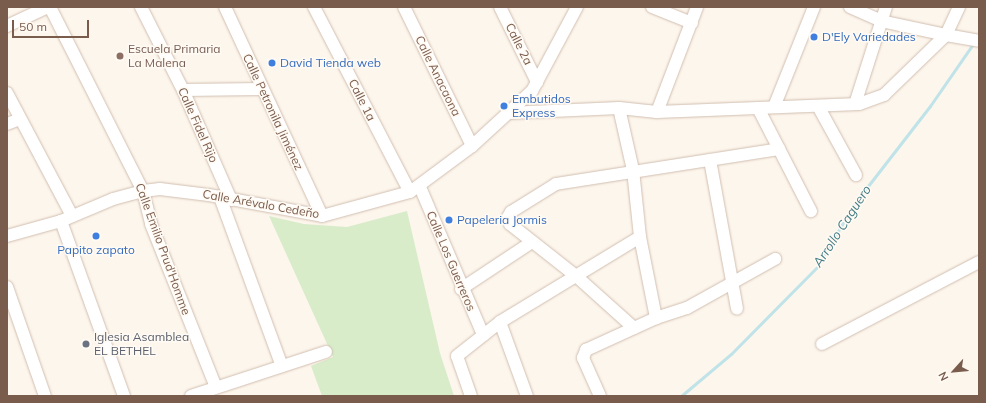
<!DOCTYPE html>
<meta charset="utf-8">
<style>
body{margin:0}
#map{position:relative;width:986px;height:403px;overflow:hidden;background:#fdf6ec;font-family:Mulish,sans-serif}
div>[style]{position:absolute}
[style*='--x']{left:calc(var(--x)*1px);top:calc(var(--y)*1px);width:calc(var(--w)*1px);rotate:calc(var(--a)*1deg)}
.green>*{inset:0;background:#d8ecc9}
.stream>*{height:3px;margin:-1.5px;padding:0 1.5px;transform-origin:1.5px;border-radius:1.5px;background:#bfe3e8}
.roads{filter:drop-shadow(0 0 1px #d1beb0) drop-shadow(0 0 1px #d1beb0)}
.minor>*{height:12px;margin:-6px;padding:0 6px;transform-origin:6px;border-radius:6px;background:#fff}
.dots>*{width:11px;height:11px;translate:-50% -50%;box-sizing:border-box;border:2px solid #fffaf3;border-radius:50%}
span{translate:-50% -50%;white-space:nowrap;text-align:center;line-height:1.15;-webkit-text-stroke:3px #fffaf3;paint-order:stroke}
.shop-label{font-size:12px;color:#366cbe}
.left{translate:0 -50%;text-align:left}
.street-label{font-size:12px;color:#7a5c4d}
.education-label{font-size:12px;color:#785e54}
.worship-label{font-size:12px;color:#5b616d}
.water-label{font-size:13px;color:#437c86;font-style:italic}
.frame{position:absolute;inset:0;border:8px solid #7a5c4d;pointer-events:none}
.north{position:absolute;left:934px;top:351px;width:40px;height:40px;-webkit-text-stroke:3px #fffaf3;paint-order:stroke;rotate:243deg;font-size:11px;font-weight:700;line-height:16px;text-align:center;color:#7a5c4d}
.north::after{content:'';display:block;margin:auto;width:14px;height:18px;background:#7a5c4d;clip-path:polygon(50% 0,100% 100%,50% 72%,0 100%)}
.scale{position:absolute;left:12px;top:20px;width:77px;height:18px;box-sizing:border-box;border:2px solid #7a5c4d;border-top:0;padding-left:5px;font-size:12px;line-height:14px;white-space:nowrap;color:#7a5c4d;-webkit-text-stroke:3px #fffaf3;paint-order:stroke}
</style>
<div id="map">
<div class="green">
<i style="clip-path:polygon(407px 211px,440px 353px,454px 396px,322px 396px,311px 366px,333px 357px,269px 216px,304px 224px,347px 227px)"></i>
</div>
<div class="stream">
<i style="--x:681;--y:396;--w:65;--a:-40"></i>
<i style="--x:731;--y:354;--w:122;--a:-45.3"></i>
<i style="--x:817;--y:267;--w:73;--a:-59.6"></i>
<i style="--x:854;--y:204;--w:124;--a:-52.2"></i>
<i style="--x:930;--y:106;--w:75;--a:-55.3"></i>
</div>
<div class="roads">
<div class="minor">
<i style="--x:50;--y:7;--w:206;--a:63.2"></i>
<i style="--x:143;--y:191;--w:34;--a:76"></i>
<i style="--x:151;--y:224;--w:175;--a:68.3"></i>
<i style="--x:141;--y:7;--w:93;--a:63.2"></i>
<i style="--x:183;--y:90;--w:120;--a:66.4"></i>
<i style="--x:225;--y:7;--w:230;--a:65.1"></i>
<i style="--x:314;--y:7;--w:208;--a:62.6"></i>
<i style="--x:404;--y:7;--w:155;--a:63.9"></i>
<i style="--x:500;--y:7;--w:84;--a:63.7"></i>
<i style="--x:652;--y:7;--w:43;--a:21.8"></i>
<i style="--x:850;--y:7;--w:34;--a:24"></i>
<i style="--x:881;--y:21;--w:66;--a:12.2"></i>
<i style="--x:946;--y:35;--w:31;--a:-65"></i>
<i style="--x:7;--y:26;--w:45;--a:-24.9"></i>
<i style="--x:183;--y:90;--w:79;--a:-0.7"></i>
<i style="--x:7;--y:93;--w:139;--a:62.1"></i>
<i style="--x:855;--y:104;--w:102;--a:-72.3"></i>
<i style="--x:818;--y:106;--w:79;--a:61.2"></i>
<i style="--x:774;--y:107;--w:108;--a:-68.2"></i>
<i style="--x:619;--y:108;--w:64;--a:77.3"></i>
<i style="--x:633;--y:170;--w:67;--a:84"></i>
<i style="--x:640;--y:237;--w:83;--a:78.8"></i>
<i style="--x:758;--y:108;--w:116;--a:62.8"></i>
<i style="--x:657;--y:112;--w:112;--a:-69.1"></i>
<i style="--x:508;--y:113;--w:111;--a:-2.6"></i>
<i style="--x:619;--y:108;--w:38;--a:6"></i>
<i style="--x:657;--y:112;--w:202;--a:-2.3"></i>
<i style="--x:859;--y:104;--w:27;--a:-20"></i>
<i style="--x:884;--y:95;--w:86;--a:-44.1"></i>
<i style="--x:946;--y:35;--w:34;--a:10"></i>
<i style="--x:7;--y:124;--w:14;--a:-21"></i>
<i style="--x:710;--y:160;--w:151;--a:79.7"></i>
<i style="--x:420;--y:187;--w:161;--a:66.9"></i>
<i style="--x:220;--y:197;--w:180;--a:69.9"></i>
<i style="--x:61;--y:221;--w:186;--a:70.2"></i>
<i style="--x:7;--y:236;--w:56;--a:-15.5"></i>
<i style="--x:61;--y:221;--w:56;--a:-22.9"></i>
<i style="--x:113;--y:199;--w:31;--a:-15"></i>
<i style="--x:143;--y:191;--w:17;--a:-7"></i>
<i style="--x:160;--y:189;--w:49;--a:7"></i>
<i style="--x:209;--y:195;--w:115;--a:10.5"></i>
<i style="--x:322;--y:216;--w:91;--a:-15.3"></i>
<i style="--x:410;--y:192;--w:77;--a:-36.6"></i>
<i style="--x:472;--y:146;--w:81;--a:-42.5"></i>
<i style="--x:532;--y:91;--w:95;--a:-61.8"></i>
<i style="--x:7;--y:287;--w:115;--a:70.8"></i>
<i style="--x:461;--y:289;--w:85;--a:-33.5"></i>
<i style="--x:500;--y:322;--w:79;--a:70"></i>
<i style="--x:634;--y:328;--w:78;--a:-138.1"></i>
<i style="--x:576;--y:276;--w:84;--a:-141.8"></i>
<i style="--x:510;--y:224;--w:7;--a:-106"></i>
<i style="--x:508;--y:217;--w:6;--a:-59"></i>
<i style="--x:511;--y:212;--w:53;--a:-31.9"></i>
<i style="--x:556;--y:184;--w:226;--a:-8.9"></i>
<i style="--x:822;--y:344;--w:177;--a:-27.6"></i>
<i style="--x:191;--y:396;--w:142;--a:-18.1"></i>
<i style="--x:471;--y:396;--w:42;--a:-109.3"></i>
<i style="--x:457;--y:356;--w:55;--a:-38.3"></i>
<i style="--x:500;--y:322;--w:164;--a:-31.3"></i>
<i style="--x:600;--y:396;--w:42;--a:-114.1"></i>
<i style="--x:583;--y:358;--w:9;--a:-69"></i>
<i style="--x:586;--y:350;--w:77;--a:-24.6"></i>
<i style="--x:656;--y:318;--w:33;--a:-18"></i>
<i style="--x:687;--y:308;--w:101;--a:-29.1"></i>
</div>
</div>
<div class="dots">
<i style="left:814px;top:37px;background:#3f7fe0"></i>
<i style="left:120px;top:56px;background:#8d6e63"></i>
<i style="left:272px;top:63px;background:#3f7fe0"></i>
<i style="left:504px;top:106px;background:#3f7fe0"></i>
<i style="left:449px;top:220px;background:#3f7fe0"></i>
<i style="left:96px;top:236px;background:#3f7fe0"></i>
<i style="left:86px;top:344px;background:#6b7280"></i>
</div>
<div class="shop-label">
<span class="left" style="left:822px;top:37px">D'Ely Variedades</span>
<span class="left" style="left:280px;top:63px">David Tienda web</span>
<span class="left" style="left:512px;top:106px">Embutidos<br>Express</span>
<span class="left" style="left:457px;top:220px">Papeleria Jormis</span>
<span style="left:96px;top:250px">Papito zapato</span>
</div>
<div class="street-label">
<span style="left:519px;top:44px;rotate:63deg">Calle 2a</span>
<span style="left:438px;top:76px;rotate:64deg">Calle Anacaona</span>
<span style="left:362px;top:100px;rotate:63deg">Calle 1a</span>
<span style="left:273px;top:112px;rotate:65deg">Calle Petronila Jiménez</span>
<span style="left:198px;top:125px;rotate:66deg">Calle Fidel Rijo</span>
<span style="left:261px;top:204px;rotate:10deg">Calle Arévalo Cedeño</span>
<span style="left:163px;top:249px;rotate:70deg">Calle Emilio Prud'Homme</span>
<span style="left:451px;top:261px;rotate:67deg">Calle Los Guerreros</span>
</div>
<div class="education-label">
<span class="left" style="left:128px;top:56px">Escuela Primaria<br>La Malena</span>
</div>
<div class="worship-label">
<span class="left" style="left:94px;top:344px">Iglesia Asamblea<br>EL BETHEL</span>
</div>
<div class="water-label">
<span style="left:842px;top:226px;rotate:-57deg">Arrollo Caguero</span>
</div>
<div class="frame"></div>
<div class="north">N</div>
<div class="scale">50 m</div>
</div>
